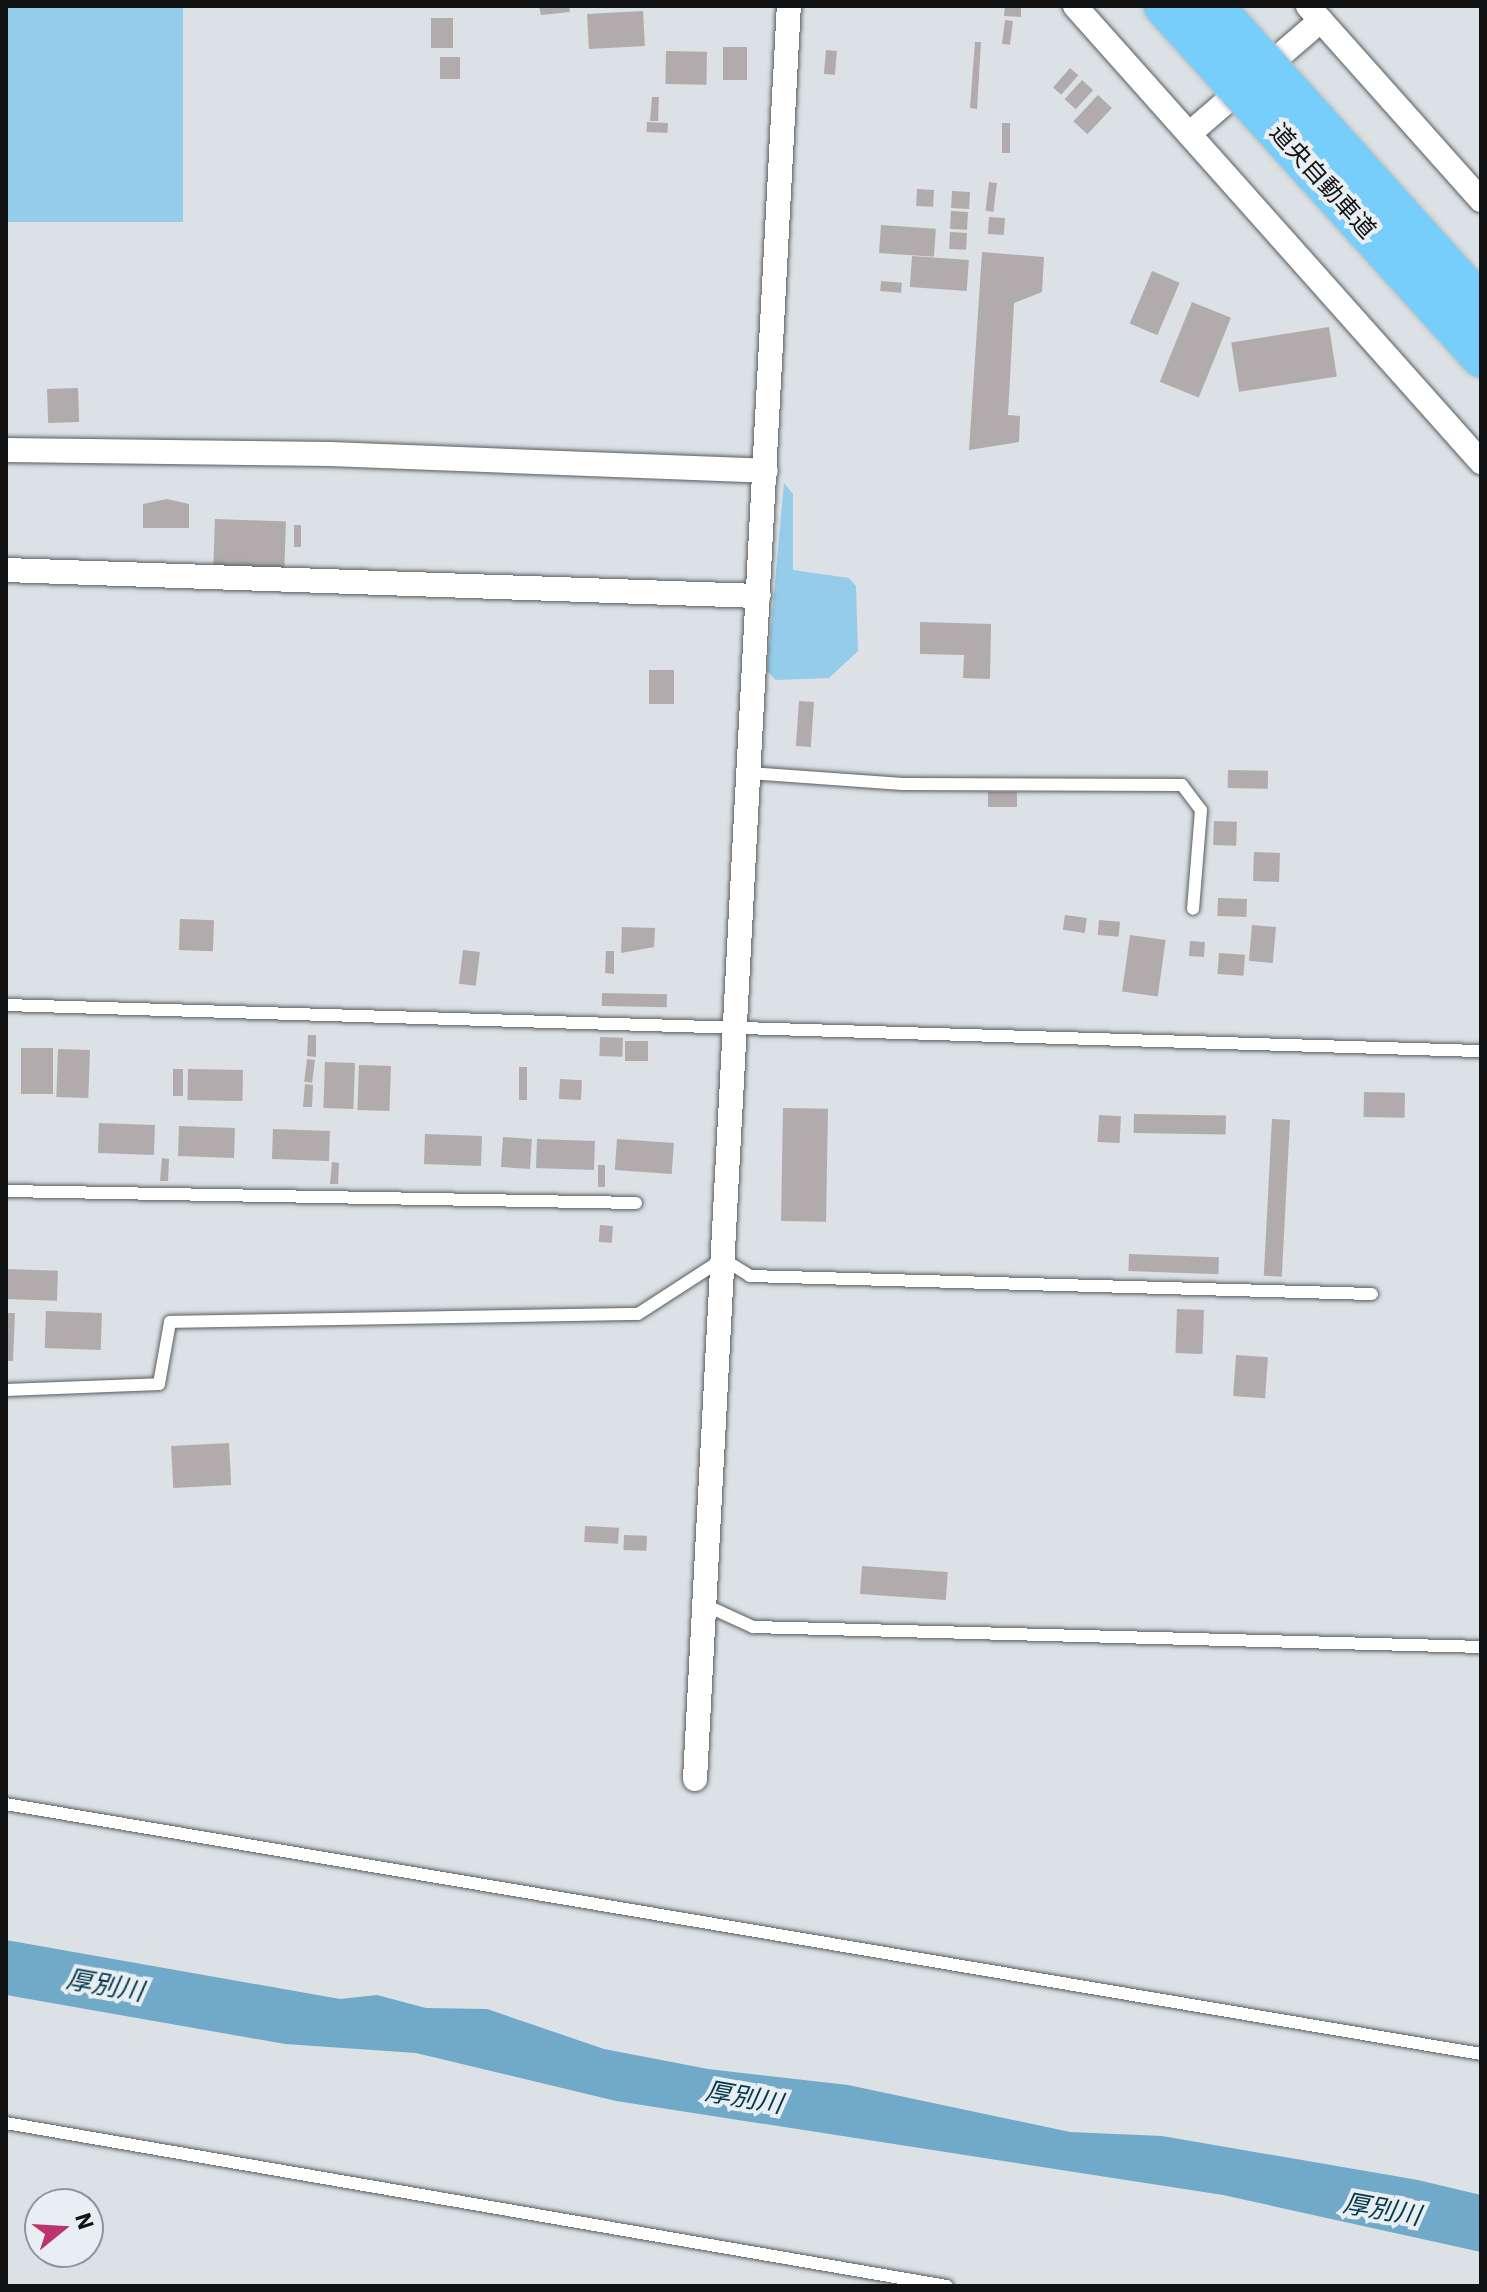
<!DOCTYPE html>
<meta charset="utf-8">
<style>
body{margin:0}
#map{position:relative;width:1487px;height:2292px;overflow:hidden;background:#dbe1e5;font-family:"IBM Plex Sans","Noto Sans JP",sans-serif}
div>[style]{position:absolute}
[style*='--x']{left:calc(var(--x)*1px);top:calc(var(--y)*1px);width:calc(var(--w)*1px);rotate:calc(var(--a)*1deg)}
.green>*{inset:0;background:#94ccea;transform-origin:0 0}
.water>*{inset:0;background:#71aac8}
.building>*{inset:0;background:#b1abad;transform-origin:0 0}
.roads{filter:drop-shadow(0 0 2px #585d60) drop-shadow(0 0 2px #585d60)}
.service>*{height:12px;margin:-6px;padding:0 6px;transform-origin:6px;border-radius:6px;background:#fff}
.minor>*{height:24px;margin:-12px;padding:0 12px;transform-origin:12px;border-radius:12px;background:#fff}
.bridges{filter:drop-shadow(0 0 2px #bcbdbd) drop-shadow(0 0 2px #bcbdbd)}
.motorway-bridge>*{height:42px;margin:-21px;padding:0 21px;transform-origin:21px;border-radius:21px;background:#78cefa}
span{translate:-50% -50%;white-space:nowrap;text-align:center;line-height:1.15;-webkit-text-stroke:8px #e8eef2;paint-order:stroke}
.street-label{font-size:24px;color:#101213}
.water-label{font-size:26px;color:#04384d;font-style:italic}
.frame{position:absolute;inset:0;border:8px solid #101213;pointer-events:none}
.north{position:absolute;left:24px;top:2188px;width:80px;height:80px;box-sizing:border-box;background:#e8eef2;border:2px solid #929699;border-radius:50%;rotate:72deg;font-size:22px;font-weight:700;line-height:32px;text-align:center;color:#101213}
.north::after{content:'';display:block;margin:auto;width:28px;height:36px;background:#bc336d;clip-path:polygon(50% 0,100% 100%,50% 72%,0 100%)}
</style>
<div id="map">
<div class="green">
<i style="left:6px;top:6px;width:177px;height:216px"></i>
<i style="clip-path:polygon(784px 483px,793px 494px,793px 570px,849px 578px,856px 586px,858px 651px,829px 678px,776px 680px,767px 671px)"></i>
</div>
<div class="water">
<i style="clip-path:polygon(6px 1940px,340px 1999px,377px 1995px,426px 2008px,487px 2009px,604px 2049px,708px 2069px,848px 2085px,1070px 2132px,1162px 2136px,1418px 2180px,1481px 2195px,1481px 2252px,1223px 2195px,616px 2101px,416px 2053px,285px 2044px,6px 1995px)"></i>
</div>
<div class="building">
<i style="clip-path:polygon(539px 6px,569px 6px,570px 12px,541px 15px)"></i>
<i style="clip-path:polygon(1005px 6px,1021px 6px,1021px 17px,1004px 16px)"></i>
<i style="left:643px;top:11px;width:35px;height:56px;rotate:87deg"></i>
<i style="left:431px;top:18px;width:22px;height:30px"></i>
<i style="left:1005px;top:20px;width:8px;height:24px;rotate:7deg"></i>
<i style="clip-path:polygon(975px 42px,981px 42px,977px 109px,970px 108px)"></i>
<i style="left:723px;top:47px;width:24px;height:33px"></i>
<i style="left:826px;top:50px;width:11px;height:24px;rotate:5deg"></i>
<i style="left:666px;top:51px;width:41px;height:33px;rotate:1deg"></i>
<i style="left:460px;top:57px;width:22px;height:20px;rotate:90deg"></i>
<i style="left:1070px;top:68px;width:11px;height:26px;rotate:41deg"></i>
<i style="left:1082px;top:80px;width:15px;height:26px;rotate:42deg"></i>
<i style="left:1098px;top:95px;width:19px;height:36px;rotate:43deg"></i>
<i style="clip-path:polygon(652px 97px,659px 97px,658px 121px,650px 121px)"></i>
<i style="left:647px;top:122px;width:21px;height:10px;rotate:3deg"></i>
<i style="left:1002px;top:123px;width:8px;height:30px"></i>
<i style="left:989px;top:182px;width:8px;height:29px;rotate:7deg"></i>
<i style="left:917px;top:189px;width:17px;height:17px;rotate:3deg"></i>
<i style="left:952px;top:191px;width:18px;height:17px;rotate:3deg"></i>
<i style="left:951px;top:211px;width:17px;height:18px;rotate:3deg"></i>
<i style="left:989px;top:217px;width:16px;height:17px;rotate:4deg"></i>
<i style="left:881px;top:225px;width:55px;height:28px;rotate:4deg"></i>
<i style="left:950px;top:232px;width:17px;height:17px;rotate:3deg"></i>
<i style="clip-path:polygon(982px 252px,1044px 257px,1042px 292px,1014px 303px,1008px 415px,1020px 416px,1019px 442px,969px 450px)"></i>
<i style="left:912px;top:256px;width:57px;height:31px;rotate:4deg"></i>
<i style="left:1152px;top:271px;width:30px;height:57px;rotate:23deg"></i>
<i style="left:881px;top:281px;width:21px;height:10px;rotate:5deg"></i>
<i style="left:1192px;top:302px;width:42px;height:86px;rotate:22deg"></i>
<i style="left:1329px;top:327px;width:50px;height:99px;rotate:81deg"></i>
<i style="left:78px;top:388px;width:34px;height:31px;rotate:88deg"></i>
<i style="clip-path:polygon(167px 499px,189px 504px,189px 528px,143px 528px,143px 504px)"></i>
<i style="left:215px;top:519px;width:71px;height:46px;rotate:2deg"></i>
<i style="left:294px;top:525px;width:7px;height:22px"></i>
<i style="clip-path:polygon(920px 622px,991px 624px,990px 679px,963px 678px,964px 655px,920px 654px)"></i>
<i style="left:649px;top:670px;width:25px;height:34px"></i>
<i style="left:799px;top:701px;width:15px;height:45px;rotate:4deg"></i>
<i style="left:1228px;top:770px;width:40px;height:18px;rotate:1deg"></i>
<i style="left:1017px;top:792px;width:15px;height:29px;rotate:90deg"></i>
<i style="left:1214px;top:821px;width:23px;height:24px;rotate:2deg"></i>
<i style="left:1254px;top:852px;width:26px;height:29px;rotate:2deg"></i>
<i style="left:1218px;top:898px;width:29px;height:18px;rotate:2deg"></i>
<i style="left:1065px;top:915px;width:22px;height:15px;rotate:8deg"></i>
<i style="left:180px;top:919px;width:34px;height:31px;rotate:2deg"></i>
<i style="left:1099px;top:920px;width:21px;height:15px;rotate:5deg"></i>
<i style="left:1252px;top:925px;width:24px;height:36px;rotate:5deg"></i>
<i style="clip-path:polygon(622px 927px,655px 928px,654px 947px,621px 953px)"></i>
<i style="left:1130px;top:935px;width:36px;height:57px;rotate:8deg"></i>
<i style="left:1190px;top:941px;width:15px;height:15px;rotate:4deg"></i>
<i style="left:463px;top:950px;width:17px;height:34px;rotate:7deg"></i>
<i style="clip-path:polygon(606px 951px,614px 951px,614px 974px,605px 973px)"></i>
<i style="left:1219px;top:953px;width:26px;height:21px;rotate:4deg"></i>
<i style="left:602px;top:993px;width:65px;height:13px;rotate:1deg"></i>
<i style="clip-path:polygon(308px 1035px,316px 1035px,316px 1057px,307px 1056px)"></i>
<i style="left:600px;top:1037px;width:23px;height:19px;rotate:2deg"></i>
<i style="left:625px;top:1041px;width:23px;height:20px"></i>
<i style="left:21px;top:1048px;width:32px;height:46px"></i>
<i style="left:58px;top:1049px;width:32px;height:48px;rotate:2deg"></i>
<i style="left:307px;top:1059px;width:8px;height:23px;rotate:7deg"></i>
<i style="left:325px;top:1062px;width:30px;height:46px;rotate:2deg"></i>
<i style="left:359px;top:1065px;width:32px;height:45px;rotate:2deg"></i>
<i style="left:519px;top:1067px;width:8px;height:33px"></i>
<i style="left:173px;top:1069px;width:10px;height:27px"></i>
<i style="left:188px;top:1069px;width:55px;height:31px;rotate:1deg"></i>
<i style="left:560px;top:1079px;width:22px;height:20px;rotate:3deg"></i>
<i style="clip-path:polygon(305px 1084px,313px 1085px,312px 1107px,303px 1107px)"></i>
<i style="left:1364px;top:1092px;width:41px;height:25px;rotate:1deg"></i>
<i style="left:783px;top:1108px;width:45px;height:113px;rotate:1deg"></i>
<i style="left:1134px;top:1114px;width:92px;height:19px;rotate:1deg"></i>
<i style="left:1099px;top:1115px;width:22px;height:27px;rotate:3deg"></i>
<i style="left:1272px;top:1119px;width:18px;height:157px;rotate:3deg"></i>
<i style="left:99px;top:1123px;width:56px;height:30px;rotate:2deg"></i>
<i style="left:179px;top:1126px;width:56px;height:30px;rotate:2deg"></i>
<i style="left:273px;top:1129px;width:57px;height:30px;rotate:2deg"></i>
<i style="left:425px;top:1134px;width:57px;height:30px;rotate:2deg"></i>
<i style="left:503px;top:1137px;width:29px;height:30px;rotate:4deg"></i>
<i style="left:537px;top:1139px;width:58px;height:29px;rotate:2deg"></i>
<i style="left:617px;top:1139px;width:57px;height:31px;rotate:4deg"></i>
<i style="clip-path:polygon(162px 1158px,169px 1159px,168px 1181px,160px 1181px)"></i>
<i style="clip-path:polygon(332px 1162px,339px 1163px,338px 1184px,330px 1184px)"></i>
<i style="left:598px;top:1165px;width:7px;height:22px"></i>
<i style="left:600px;top:1225px;width:13px;height:17px;rotate:4deg"></i>
<i style="left:1129px;top:1254px;width:90px;height:17px;rotate:2deg"></i>
<i style="left:6px;top:1269px;width:52px;height:30px;rotate:2deg"></i>
<i style="left:1177px;top:1309px;width:27px;height:44px;rotate:2deg"></i>
<i style="left:46px;top:1311px;width:56px;height:37px;rotate:2deg"></i>
<i style="clip-path:polygon(6px 1313px,15px 1313px,13px 1361px,6px 1361px)"></i>
<i style="left:1236px;top:1355px;width:32px;height:41px;rotate:4deg"></i>
<i style="left:229px;top:1443px;width:42px;height:58px;rotate:87deg"></i>
<i style="left:585px;top:1526px;width:34px;height:16px;rotate:3deg"></i>
<i style="left:624px;top:1535px;width:23px;height:15px;rotate:2deg"></i>
<i style="left:862px;top:1566px;width:86px;height:28px;rotate:4deg"></i>
</div>
<div class="roads">
<div class="service">
<i style="--x:749;--y:773;--w:154;--a:4.1"></i>
<i style="--x:903;--y:784;--w:279;--a:0.2"></i>
<i style="--x:1182;--y:785;--w:31;--a:53"></i>
<i style="--x:1201;--y:810;--w:99;--a:94.6"></i>
<i style="--x:6;--y:1005;--w:1476;--a:1.79"></i>
<i style="--x:6;--y:1191;--w:630;--a:1.09"></i>
<i style="--x:6;--y:1390;--w:153;--a:-2.2"></i>
<i style="--x:159;--y:1384;--w:63;--a:-79.9"></i>
<i style="--x:170;--y:1322;--w:468;--a:-1"></i>
<i style="--x:638;--y:1314;--w:101;--a:-32.9"></i>
<i style="--x:723;--y:1259;--w:32;--a:32"></i>
<i style="--x:750;--y:1276;--w:622;--a:1.66"></i>
<i style="--x:705;--y:1605;--w:53;--a:24.6"></i>
<i style="--x:753;--y:1627;--w:728;--a:1.57"></i>
<i style="--x:6;--y:1804;--w:1496;--a:9.62"></i>
<i style="--x:6;--y:2123;--w:955;--a:9.83"></i>
</div>
<div class="minor">
<i style="--x:1075;--y:6;--w:611;--a:48.32"></i>
<i style="--x:1308;--y:6;--w:260;--a:48.3"></i>
<i style="--x:1189;--y:134;--w:174;--a:-40.8"></i>
<i style="--x:6;--y:450;--w:324;--a:0.7"></i>
<i style="--x:330;--y:454;--w:436;--a:2.2"></i>
<i style="--x:6;--y:570;--w:753;--a:1.98"></i>
<i style="--x:695;--y:1779;--w:1775;--a:-86.97"></i>
</div>
</div>
<div class="bridges">
<div class="motorway-bridge">
<i style="--x:1165;--y:6;--w:472;--a:47.9"></i>
<i style="--x:1212;--y:6;--w:403;--a:48.1"></i>
</div>
</div>
<div class="street-label">
<span style="left:1323px;top:181px;rotate:48deg">道央自動車道</span>
</div>
<div class="water-label">
<span style="left:105px;top:1985px;rotate:10deg">厚別川</span>
<span style="left:744px;top:2097px;rotate:10deg">厚別川</span>
<span style="left:1382px;top:2209px;rotate:10deg">厚別川</span>
</div>
<div class="frame"></div>
<div class="north">N</div>
</div>
